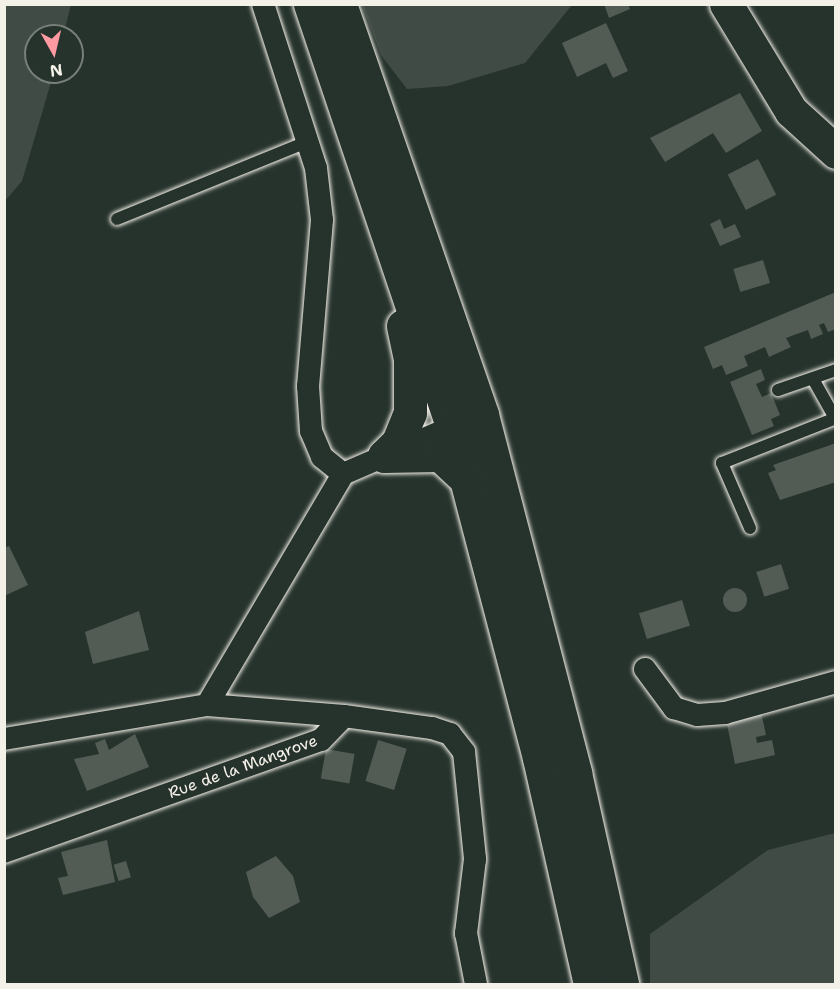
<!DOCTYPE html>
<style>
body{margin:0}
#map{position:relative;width:840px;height:989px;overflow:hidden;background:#26332d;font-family:"Shantell Sans",sans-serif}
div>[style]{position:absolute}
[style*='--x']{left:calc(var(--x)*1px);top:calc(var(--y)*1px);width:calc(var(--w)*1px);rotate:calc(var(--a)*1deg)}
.green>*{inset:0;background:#414b45}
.building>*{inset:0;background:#525c55;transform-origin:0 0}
.round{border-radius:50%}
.roads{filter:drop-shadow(0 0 2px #f4f1e8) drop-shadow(0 0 2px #f4f1e8)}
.service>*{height:12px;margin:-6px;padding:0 6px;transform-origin:6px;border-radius:6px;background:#26332d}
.minor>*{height:22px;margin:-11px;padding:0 11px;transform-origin:11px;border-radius:11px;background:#26332d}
.secondary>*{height:33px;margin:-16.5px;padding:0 16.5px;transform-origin:16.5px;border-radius:16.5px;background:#26332d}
.primary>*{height:33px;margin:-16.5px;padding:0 16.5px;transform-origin:16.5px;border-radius:16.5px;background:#26332d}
span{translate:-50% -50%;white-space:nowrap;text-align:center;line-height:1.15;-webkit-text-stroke:4.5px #26332d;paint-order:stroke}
.street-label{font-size:16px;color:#f4f1e8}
.frame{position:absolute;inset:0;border:6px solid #f4f1e8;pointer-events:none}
.north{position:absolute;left:24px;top:24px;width:60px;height:60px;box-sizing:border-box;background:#26332d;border:2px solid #787f78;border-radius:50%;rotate:172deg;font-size:16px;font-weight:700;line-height:24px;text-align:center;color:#f4f1e8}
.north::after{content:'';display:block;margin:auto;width:21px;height:27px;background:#ff9aa2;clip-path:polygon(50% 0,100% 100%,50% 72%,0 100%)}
</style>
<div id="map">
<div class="green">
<i style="clip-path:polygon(5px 4px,71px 5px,63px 36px,36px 36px,36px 72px,54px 72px,22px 181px,5px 201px)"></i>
<i style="clip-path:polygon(362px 5px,572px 5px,525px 63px,448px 86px,407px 89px,381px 55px)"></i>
<i style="clip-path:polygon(835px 833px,835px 984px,650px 984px,650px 934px,768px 850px)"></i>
</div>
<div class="building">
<i style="clip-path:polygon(604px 4px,628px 4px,630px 9px,609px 18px)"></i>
<i style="clip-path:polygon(606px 23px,628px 71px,613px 78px,606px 63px,577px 77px,562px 43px)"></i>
<i style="clip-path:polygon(740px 93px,762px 131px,726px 153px,713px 133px,665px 162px,650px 138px)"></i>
<i style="left:758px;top:159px;width:40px;height:34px;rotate:63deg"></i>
<i style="clip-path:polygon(720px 219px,724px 229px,735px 224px,741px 237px,720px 246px,710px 224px)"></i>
<i style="left:763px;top:260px;width:24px;height:31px;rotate:73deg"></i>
<i style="clip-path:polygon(836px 292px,836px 329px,828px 332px,824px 323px,819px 325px,823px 334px,811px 339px,808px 330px,794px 335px,786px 338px,791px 347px,769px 357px,765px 347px,744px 356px,748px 366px,726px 375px,722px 365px,713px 369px,704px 347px)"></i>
<i style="clip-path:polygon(761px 369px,765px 380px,756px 384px,762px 397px,771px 393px,780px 415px,771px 419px,774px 426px,752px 435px,730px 382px)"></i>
<i style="clip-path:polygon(836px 443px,836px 482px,780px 500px,768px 473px,776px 470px,773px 465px)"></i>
<i style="clip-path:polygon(9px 546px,28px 585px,4px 596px,4px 548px)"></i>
<i style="left:781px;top:564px;width:26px;height:26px;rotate:72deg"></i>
<i class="round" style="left:723px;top:588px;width:24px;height:24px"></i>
<i style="left:682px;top:600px;width:27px;height:45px;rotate:73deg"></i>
<i style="clip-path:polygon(139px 611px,149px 650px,93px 664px,85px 632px)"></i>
<i style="clip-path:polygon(761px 712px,766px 735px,756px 737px,757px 743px,772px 740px,775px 755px,735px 764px,726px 719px)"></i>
<i style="clip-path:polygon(135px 734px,149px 767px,87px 791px,74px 759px,99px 754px,95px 743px,105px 739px,109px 750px)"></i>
<i style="left:378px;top:740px;width:30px;height:43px;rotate:17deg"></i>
<i style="left:326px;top:749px;width:29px;height:30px;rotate:10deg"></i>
<i style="clip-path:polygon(107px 840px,115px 882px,63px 895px,58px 878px,68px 876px,61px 852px)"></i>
<i style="clip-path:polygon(276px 856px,293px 876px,300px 902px,269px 918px,253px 897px,246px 872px)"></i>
<i style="left:126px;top:861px;width:17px;height:13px;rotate:73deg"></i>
</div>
<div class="roads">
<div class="service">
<i style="--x:117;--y:219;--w:207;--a:-22.1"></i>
<i style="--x:813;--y:379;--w:45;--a:60.6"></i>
<i style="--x:778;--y:390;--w:61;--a:-19"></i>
<i style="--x:750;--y:528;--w:71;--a:-113.3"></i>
<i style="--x:722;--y:463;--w:123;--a:-21.5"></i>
</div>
<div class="minor">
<i style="--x:263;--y:4;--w:172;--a:72.1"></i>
<i style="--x:316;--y:168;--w:52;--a:83.4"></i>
<i style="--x:322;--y:220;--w:167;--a:94.8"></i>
<i style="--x:308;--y:386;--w:45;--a:86.2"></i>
<i style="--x:311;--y:431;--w:28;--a:67"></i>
<i style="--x:322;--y:457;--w:27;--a:39"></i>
<i style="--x:645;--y:669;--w:49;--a:53.4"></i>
<i style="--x:674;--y:708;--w:24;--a:17"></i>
<i style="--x:697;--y:715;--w:28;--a:-4"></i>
<i style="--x:725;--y:713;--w:115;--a:-15.6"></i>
<i style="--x:344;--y:716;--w:89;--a:7.8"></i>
<i style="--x:432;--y:728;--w:19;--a:18"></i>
<i style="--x:450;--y:734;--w:23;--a:52"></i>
<i style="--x:464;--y:752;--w:108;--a:84.1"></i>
<i style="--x:475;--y:859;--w:75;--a:96.9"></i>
<i style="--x:466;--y:933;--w:52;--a:78.9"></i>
<i style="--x:4;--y:739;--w:206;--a:-9.5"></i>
<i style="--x:207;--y:705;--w:268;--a:-59.5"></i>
<i style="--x:343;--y:474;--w:131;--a:-23.4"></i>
<i style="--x:4;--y:852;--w:336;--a:-19.5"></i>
<i style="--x:321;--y:740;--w:33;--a:-46"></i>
<i style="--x:344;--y:716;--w:137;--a:-175.4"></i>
</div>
<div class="secondary">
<i style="--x:726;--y:4;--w:125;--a:58.7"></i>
<i style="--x:791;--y:111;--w:61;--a:42.3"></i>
</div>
<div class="primary">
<i style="--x:310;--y:4;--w:445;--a:71.4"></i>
<i style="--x:452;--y:426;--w:343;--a:75.3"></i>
<i style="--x:539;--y:758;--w:232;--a:77.3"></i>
<i style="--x:340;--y:4;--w:435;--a:70.9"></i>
<i style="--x:482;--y:415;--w:370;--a:75.4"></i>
<i style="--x:575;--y:773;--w:216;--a:77.4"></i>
<i style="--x:384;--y:456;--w:20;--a:-45"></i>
<i style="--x:398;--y:442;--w:31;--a:-68"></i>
<i style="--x:410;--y:413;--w:54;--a:-90"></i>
<i style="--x:410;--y:359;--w:34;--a:-102"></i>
<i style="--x:384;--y:456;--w:56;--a:-1"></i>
<i style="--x:440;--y:455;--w:38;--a:43"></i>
</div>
</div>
<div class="street-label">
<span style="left:243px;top:767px;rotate:-20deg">Rue de la Mangrove</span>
</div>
<div class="frame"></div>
<div class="north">N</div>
</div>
